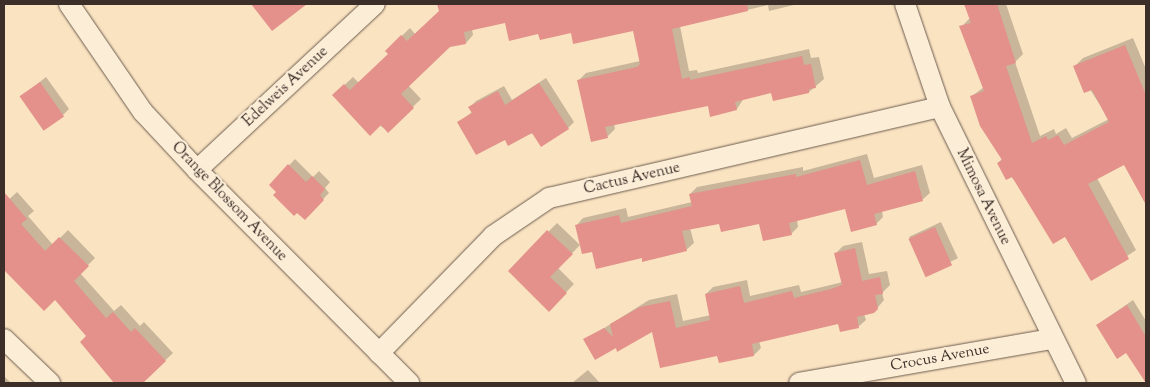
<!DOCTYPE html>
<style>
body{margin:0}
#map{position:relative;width:1150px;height:387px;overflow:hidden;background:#fae3c1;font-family:"Sorts Mill Goudy",serif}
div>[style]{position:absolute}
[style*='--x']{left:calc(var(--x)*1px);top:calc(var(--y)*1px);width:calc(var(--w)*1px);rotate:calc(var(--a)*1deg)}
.shadow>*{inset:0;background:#0003;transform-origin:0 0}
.building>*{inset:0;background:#e3918a;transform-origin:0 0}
.roads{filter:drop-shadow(0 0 1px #6c5c4f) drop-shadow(0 0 1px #6c5c4f)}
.minor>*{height:20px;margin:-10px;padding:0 10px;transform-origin:10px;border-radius:10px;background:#fcedd7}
span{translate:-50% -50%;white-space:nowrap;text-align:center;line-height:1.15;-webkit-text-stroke:4.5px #fcedd7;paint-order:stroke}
.street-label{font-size:15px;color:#3c2f29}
.frame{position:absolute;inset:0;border:5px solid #3c2f29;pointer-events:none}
</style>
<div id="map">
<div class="shadow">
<i style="clip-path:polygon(253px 4px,303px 4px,272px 29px)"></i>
<i style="clip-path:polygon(439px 4px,798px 4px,769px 11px,768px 5px,680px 26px,689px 71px,697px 70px,698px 73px,809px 49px,811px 58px,819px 57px,824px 79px,809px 92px,772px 91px,744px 98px,737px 109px,709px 105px,614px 123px,615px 129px,607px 137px,578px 81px,586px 73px,640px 61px,634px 29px,539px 33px,505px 22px,472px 29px,473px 35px,466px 43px,449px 46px,408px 85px,421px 99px,388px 131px,334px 95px,353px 77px,359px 83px,389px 54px,386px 51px,410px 28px,415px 34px,440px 11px)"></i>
<i style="clip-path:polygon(965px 4px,1006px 4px,1023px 54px,1015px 62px,1040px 136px,1054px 129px,1056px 134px,1066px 128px,1072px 138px,1109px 119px,1075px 66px,1083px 58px,1133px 38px,1146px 69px,1146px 202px,1124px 163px,1097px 178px,1136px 250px,1091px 280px,1066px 235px,998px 163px,1002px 159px,972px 96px,984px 87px,961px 27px,970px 18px)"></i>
<i style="clip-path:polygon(46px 77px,69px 109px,63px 115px,21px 97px)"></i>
<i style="clip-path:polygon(546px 78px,574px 122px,568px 128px,505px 138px,459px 122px,472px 112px,470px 107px,476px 101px,504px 86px,512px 100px)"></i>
<i style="clip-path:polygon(867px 154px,874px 178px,922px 165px,930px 193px,922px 200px,882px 211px,883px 217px,876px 224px,846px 207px,797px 220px,798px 227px,791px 234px,760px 222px,720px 222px,690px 228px,694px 243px,686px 250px,642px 257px,593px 251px,576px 226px,583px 218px,626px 208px,628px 217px,692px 202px,690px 194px,697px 187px,803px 167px,803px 171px)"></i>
<i style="clip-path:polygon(295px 159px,313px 177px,319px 171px,330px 182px,325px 188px,329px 193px,305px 218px,271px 185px)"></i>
<i style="clip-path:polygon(17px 192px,34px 211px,28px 216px,53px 245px,68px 230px,95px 258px,80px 273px,114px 311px,121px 305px,140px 326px,144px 322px,173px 353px,141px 383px,117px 383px,107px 374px,88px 335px,55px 298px,19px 279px,4px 262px,4px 204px)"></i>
<i style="left:941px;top:222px;width:40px;height:35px;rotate:65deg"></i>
<i style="clip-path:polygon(557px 223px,580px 245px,558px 268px,574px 284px,549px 310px,509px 271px)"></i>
<i style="clip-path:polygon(862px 242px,869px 274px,887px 271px,890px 285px,882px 293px,884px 300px,874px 312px,864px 314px,866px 320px,858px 327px,839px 323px,759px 341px,761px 348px,754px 355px,718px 354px,653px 330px,617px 346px,585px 340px,649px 300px,677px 294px,683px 321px,711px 315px,706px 294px,713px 287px,747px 280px,750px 296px,799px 285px,801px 292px,839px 283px,842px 282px,836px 253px,843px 246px)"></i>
<i style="clip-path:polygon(1133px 300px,1146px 321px,1146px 383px,1126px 351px,1097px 325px)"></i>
<i style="clip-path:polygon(588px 370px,600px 383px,572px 383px)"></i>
<i style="clip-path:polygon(4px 376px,11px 383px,4px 383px)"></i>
</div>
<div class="building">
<i style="clip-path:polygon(251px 4px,307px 4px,272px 31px)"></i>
<i style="clip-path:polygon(437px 4px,747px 4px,748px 11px,672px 29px,682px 79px,690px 77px,690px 80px,802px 56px,804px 65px,811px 64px,816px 88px,809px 89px,809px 93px,773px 101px,771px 93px,735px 102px,737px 110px,710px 117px,708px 106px,605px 127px,608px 138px,591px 142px,577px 80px,637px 67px,640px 64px,633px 31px,573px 44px,571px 33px,540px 40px,538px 34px,509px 41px,505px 23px,464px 32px,466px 44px,450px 47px,401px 94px,414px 108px,388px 133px,381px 125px,370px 136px,332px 95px,344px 84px,350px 90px,388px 54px,385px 51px,401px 35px,407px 41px,439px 11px)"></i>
<i style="clip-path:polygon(964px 4px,997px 4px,1016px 63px,1006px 66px,1032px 143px,1046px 136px,1048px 140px,1058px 135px,1064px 145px,1109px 122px,1092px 90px,1084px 93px,1073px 66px,1125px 45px,1146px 95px,1146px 205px,1124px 165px,1088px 184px,1129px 259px,1091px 281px,1065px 237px,1053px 244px,1012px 177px,1006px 180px,997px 163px,1002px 160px,980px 126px,970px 96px,984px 91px,959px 26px,971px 23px)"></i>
<i style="left:40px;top:82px;width:42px;height:25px;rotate:55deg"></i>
<i style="clip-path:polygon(539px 83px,569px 129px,541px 147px,532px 133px,508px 146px,505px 140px,476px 155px,457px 122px,472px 113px,468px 107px,498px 91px,505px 105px)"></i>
<i style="clip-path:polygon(860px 160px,867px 185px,915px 171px,923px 201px,874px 214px,877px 225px,851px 232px,845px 209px,789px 223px,792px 235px,763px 241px,759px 224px,721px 232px,719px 224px,682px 231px,687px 251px,642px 262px,642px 258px,596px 269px,592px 252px,582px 254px,575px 225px,619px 215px,621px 223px,692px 206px,689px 194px,796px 174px,796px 177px)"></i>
<i style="clip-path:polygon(288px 164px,306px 182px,312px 176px,325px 189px,320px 195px,324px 200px,305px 220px,297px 213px,294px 216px,273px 195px,276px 192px,269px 185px)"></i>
<i style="clip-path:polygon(4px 192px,27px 219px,21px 224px,45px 251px,59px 237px,89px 266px,74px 281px,106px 318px,113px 312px,131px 332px,135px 328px,166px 361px,143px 383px,114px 383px,80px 342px,86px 336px,55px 300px,44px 311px,4px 270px)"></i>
<i style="left:935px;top:227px;width:42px;height:29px;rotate:66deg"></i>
<i style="clip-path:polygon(547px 230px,573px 254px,550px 277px,567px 293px,549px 312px,508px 271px)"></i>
<i style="clip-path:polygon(855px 248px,862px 281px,880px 277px,883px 294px,875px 295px,878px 309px,874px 313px,857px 317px,859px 328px,840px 332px,838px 324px,752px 344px,754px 356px,719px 363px,717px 356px,660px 368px,652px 332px,617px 352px,616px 348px,595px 360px,583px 339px,604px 328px,613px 337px,610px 324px,640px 307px,670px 301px,676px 328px,710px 320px,705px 294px,740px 286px,744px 303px,792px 291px,794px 298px,831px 289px,842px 285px,834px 253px)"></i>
<i style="clip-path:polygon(1127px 305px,1146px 337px,1146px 383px,1126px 353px,1117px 359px,1096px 325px)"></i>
</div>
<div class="roads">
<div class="minor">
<i style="--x:69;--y:4;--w:131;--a:55.6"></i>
<i style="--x:143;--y:112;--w:79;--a:47"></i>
<i style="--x:197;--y:170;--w:301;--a:45.1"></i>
<i style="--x:905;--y:4;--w:109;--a:71.2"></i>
<i style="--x:940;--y:107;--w:308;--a:63.8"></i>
<i style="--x:197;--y:170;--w:243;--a:-43"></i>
<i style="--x:4;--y:339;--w:64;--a:43.7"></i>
<i style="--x:379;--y:353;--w:163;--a:-45.7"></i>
<i style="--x:493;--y:236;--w:68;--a:-34.2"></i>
<i style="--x:549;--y:198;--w:401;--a:-13.1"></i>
<i style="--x:799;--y:383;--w:257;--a:-9.9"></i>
</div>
</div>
<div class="street-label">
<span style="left:286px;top:87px;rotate:-43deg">Edelweis Avenue</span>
<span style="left:632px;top:179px;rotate:-13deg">Cactus Avenue</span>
<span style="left:983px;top:197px;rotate:64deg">Mimosa Avenue</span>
<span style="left:229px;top:202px;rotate:46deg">Orange Blossom Avenue</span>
<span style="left:940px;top:358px;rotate:-10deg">Crocus Avenue</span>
</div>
<div class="frame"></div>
</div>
